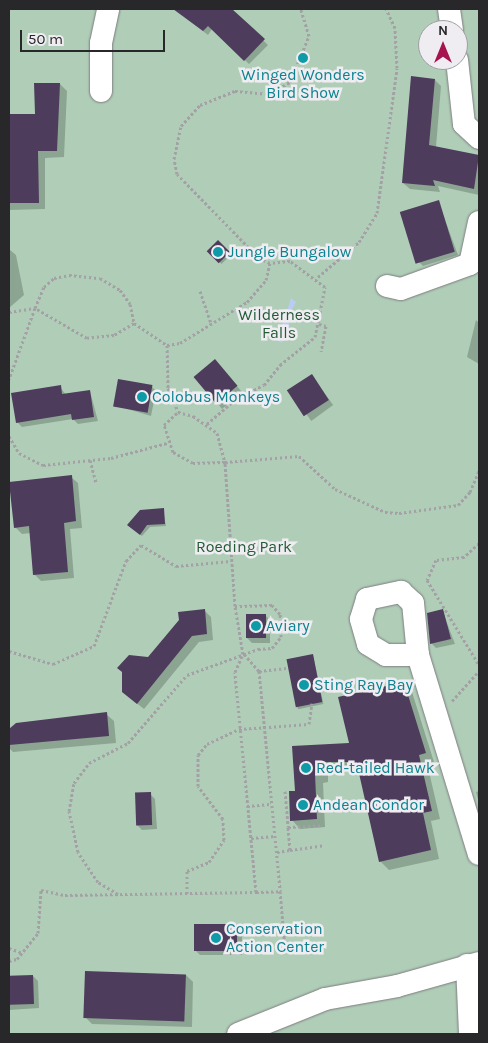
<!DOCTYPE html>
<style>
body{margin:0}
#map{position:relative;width:488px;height:1043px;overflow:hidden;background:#efedf1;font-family:Karla,sans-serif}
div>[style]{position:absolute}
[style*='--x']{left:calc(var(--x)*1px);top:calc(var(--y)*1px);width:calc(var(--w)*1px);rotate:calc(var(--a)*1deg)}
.green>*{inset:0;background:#b0ceb7}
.water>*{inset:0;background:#baccf1}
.shadow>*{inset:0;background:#0003;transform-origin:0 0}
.building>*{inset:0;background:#4d3c5b;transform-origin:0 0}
.path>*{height:3px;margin-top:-1.5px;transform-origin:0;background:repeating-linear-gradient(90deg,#a3a1a5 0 2.5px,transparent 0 5px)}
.roads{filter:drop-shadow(0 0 1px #7e7c80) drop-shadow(0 0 1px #7e7c80)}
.minor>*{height:22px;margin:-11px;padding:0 11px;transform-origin:11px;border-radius:11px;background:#fff}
.dots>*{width:14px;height:14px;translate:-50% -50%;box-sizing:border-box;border:2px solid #efedf1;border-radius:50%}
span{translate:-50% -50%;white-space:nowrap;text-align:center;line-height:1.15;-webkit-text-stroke:5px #efedf1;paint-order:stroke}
.culture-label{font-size:16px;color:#0d838f}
.left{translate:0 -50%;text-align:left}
.park-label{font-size:16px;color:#235b36}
.frame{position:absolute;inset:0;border:10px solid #282729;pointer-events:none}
.north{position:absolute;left:418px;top:20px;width:50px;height:50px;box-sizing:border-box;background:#efedf1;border:1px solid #9f9ea1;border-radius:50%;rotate:0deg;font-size:14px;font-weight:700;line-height:20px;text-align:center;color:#282729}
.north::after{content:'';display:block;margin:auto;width:18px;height:22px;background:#a6134f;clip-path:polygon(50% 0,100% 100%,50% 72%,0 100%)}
.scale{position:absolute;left:20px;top:30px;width:145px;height:22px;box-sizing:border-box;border:2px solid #282729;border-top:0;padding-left:6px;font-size:15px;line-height:18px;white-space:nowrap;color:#282729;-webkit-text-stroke:4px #efedf1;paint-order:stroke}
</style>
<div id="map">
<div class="green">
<i style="clip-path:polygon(evenodd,9px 9px,479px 9px,479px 1034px,9px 1034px,9px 9px,428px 30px,458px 30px,458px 60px,428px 60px,428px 30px)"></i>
</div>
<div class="water">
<i style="clip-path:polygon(291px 298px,296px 302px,288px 317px,290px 331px,281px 343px,278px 339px)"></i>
</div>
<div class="shadow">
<i style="clip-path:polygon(182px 9px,231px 9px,268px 45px,249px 64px,212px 29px,208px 35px,187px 19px)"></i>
<i style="clip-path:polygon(435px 80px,441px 86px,436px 147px,479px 157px,479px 195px,438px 186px,440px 192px,410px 189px,403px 183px)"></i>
<i style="clip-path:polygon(60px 84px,67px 91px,64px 157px,45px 158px,45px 209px,9px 210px,9px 222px,9px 116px,36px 115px)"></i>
<i style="clip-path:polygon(438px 201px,458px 255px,423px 266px,419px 262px)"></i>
<i style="left:218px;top:242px;width:18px;height:13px;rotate:45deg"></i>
<i style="clip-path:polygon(9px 249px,16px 255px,24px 295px,9px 308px)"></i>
<i style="clip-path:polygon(476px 320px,479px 323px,479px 364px,467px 357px)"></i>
<i style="clip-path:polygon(220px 366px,242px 392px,222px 409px,218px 404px)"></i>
<i style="left:312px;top:376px;width:36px;height:27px;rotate:54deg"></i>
<i style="clip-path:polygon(151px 386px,156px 391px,151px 416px,114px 405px)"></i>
<i style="clip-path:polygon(60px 387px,66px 395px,90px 391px,98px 421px,78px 424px,73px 419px,22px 427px,17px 422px)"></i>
<i style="clip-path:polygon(71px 477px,78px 483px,82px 528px,70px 529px,74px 578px,41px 581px,34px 574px,31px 533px,22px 534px,15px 527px)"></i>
<i style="clip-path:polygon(163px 510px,166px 526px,150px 527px,142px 536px,131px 527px)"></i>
<i style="clip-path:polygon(442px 610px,455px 644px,436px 648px,431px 643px)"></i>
<i style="clip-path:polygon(205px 611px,211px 617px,213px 640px,199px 642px,144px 709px,130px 698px,149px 658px)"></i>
<i style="clip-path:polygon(265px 615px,270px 620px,270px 643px,252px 643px,247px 638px)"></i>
<i style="left:313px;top:655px;width:50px;height:26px;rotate:78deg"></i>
<i style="clip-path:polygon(404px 684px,412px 692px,434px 762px,427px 763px,440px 819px,431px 821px,439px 859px,389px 870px,380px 861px,361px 777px,353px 770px,328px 770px,328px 782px,323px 783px,325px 827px,300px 829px,292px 820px,296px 792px,293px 747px,350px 744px)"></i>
<i style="clip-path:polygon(106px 714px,114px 721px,116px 743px,13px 752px,9px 748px,9px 731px,16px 724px)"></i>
<i style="clip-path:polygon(479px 791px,479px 803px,476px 792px)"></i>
<i style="clip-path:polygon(150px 794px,155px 799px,157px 829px,142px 830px,137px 825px)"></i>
<i style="clip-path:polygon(237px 926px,242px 930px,242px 955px,200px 955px,195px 950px)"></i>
<i style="clip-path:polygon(186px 975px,193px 982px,192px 1027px,92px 1024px,85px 1017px)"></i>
<i style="clip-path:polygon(33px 976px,38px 981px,39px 1008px,9px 1010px,9px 977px)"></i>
</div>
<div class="building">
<i style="clip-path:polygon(173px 9px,232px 9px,265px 39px,244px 61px,208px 26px,203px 31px)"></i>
<i style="clip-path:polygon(411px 76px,435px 79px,429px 145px,479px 155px,474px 189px,433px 180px,435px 186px,402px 183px)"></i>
<i style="clip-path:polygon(34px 83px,60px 83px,57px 151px,38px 151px,39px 203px,9px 203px,9px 114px,35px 114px)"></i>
<i style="left:439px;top:200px;width:54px;height:41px;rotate:73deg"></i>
<i style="left:218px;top:240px;width:17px;height:16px;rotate:45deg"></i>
<i style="left:215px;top:359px;width:35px;height:28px;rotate:50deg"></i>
<i style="left:312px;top:374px;width:31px;height:30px;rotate:57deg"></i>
<i style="left:118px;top:379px;width:35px;height:28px;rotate:10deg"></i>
<i style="clip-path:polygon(61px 385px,62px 394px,90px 390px,94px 417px,72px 420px,71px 414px,16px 423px,11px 393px)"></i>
<i style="clip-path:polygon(72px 475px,76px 521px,64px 523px,68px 572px,33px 575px,29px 526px,14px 528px,9px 482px)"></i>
<i style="clip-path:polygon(164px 508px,165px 524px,147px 525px,140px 535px,127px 525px,140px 510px)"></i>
<i style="clip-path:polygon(205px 609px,207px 634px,192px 636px,137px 704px,122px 692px,122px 672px,117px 668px,129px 655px,148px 657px,179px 620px,178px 612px)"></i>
<i style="clip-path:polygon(443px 609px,451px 639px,430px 644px,427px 613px)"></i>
<i style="left:246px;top:614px;width:20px;height:24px"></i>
<i style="left:313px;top:654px;width:49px;height:27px;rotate:79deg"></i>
<i style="clip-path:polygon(404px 682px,426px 753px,419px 755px,432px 811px,423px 813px,431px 850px,379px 862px,358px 769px,352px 770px,350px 762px,320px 762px,320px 774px,315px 774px,317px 819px,290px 821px,289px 791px,295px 791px,292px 746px,349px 743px,338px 697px)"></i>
<i style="clip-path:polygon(107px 712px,109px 736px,9px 745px,9px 729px,16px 723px)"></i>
<i style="left:151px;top:792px;width:33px;height:16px;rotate:88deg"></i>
<i style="left:194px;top:924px;width:43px;height:27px"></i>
<i style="left:85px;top:971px;width:101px;height:47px;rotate:2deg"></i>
<i style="left:33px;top:975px;width:29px;height:24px;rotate:88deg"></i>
</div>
<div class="path">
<i style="--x:69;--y:275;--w:31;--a:6"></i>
<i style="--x:100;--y:278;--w:23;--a:31"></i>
<i style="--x:120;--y:290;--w:17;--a:54"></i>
<i style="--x:130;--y:304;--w:19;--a:78"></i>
<i style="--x:134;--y:323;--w:23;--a:149"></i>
<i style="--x:114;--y:335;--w:27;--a:174"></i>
<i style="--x:87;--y:338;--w:60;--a:-150"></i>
<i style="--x:35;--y:308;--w:23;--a:-67"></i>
<i style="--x:44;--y:287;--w:13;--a:-42"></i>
<i style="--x:54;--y:278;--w:15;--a:-11"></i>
<i style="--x:318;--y:277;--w:54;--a:-40.5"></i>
<i style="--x:359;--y:242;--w:34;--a:-58"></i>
<i style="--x:377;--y:213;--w:146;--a:-82.1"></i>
<i style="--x:397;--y:68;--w:40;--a:-92.9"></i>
<i style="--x:395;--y:28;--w:21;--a:-115"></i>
<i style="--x:200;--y:291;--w:34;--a:71"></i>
<i style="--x:9;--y:312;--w:26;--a:-9"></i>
<i style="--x:35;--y:308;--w:76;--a:110.1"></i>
<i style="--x:134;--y:323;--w:40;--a:34"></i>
<i style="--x:167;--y:345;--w:43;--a:88.7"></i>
<i style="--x:168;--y:388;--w:26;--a:67"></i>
<i style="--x:178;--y:412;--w:16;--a:15"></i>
<i style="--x:193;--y:416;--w:29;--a:35"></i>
<i style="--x:217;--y:433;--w:30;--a:75"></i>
<i style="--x:225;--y:462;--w:74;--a:-4.6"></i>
<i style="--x:299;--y:456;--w:49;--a:42.5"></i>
<i style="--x:335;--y:489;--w:55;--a:24.7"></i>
<i style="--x:385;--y:512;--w:14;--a:4"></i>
<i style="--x:399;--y:513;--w:60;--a:-7.7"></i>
<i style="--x:458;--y:505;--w:18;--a:-47"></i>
<i style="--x:470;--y:492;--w:23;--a:-67"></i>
<i style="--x:319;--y:324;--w:7;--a:16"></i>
<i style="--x:326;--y:326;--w:26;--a:101"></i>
<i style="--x:167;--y:345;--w:13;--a:-9"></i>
<i style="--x:180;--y:343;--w:79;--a:-31.5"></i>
<i style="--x:247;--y:302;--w:29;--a:-49"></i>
<i style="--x:266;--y:280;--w:17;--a:-77"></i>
<i style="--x:270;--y:263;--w:12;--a:-156"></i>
<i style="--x:259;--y:258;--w:117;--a:-134.3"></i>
<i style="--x:177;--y:174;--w:15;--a:-101"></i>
<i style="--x:174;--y:159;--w:34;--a:-78"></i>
<i style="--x:181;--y:126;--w:28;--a:-48"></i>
<i style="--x:200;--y:105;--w:38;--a:-22"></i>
<i style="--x:235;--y:91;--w:35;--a:5"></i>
<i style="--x:270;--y:94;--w:23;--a:-31"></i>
<i style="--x:290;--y:82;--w:50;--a:-67.6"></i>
<i style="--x:309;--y:36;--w:28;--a:-107"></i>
<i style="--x:207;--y:424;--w:38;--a:-41"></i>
<i style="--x:236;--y:399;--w:31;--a:-27"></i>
<i style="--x:264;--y:385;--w:26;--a:-51"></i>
<i style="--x:280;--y:365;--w:45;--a:-38.7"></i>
<i style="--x:315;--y:337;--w:51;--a:-78.7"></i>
<i style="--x:325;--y:287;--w:44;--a:-143.4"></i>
<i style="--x:290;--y:261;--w:20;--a:174"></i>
<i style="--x:9;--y:436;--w:20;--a:60"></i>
<i style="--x:19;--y:453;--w:27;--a:27"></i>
<i style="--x:43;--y:465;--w:68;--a:-5.9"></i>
<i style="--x:111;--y:458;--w:58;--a:-15"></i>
<i style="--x:90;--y:460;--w:24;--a:75"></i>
<i style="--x:479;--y:543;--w:21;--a:137"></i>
<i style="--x:464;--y:557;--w:28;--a:174"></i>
<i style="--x:436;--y:560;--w:22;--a:114"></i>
<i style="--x:427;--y:580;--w:100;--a:58.5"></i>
<i style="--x:9;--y:651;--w:46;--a:16.5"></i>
<i style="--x:53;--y:664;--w:45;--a:-23.7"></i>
<i style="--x:94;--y:646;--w:91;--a:-69.4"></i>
<i style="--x:126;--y:561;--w:22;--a:-47"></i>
<i style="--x:141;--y:545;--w:41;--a:31"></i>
<i style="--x:176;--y:566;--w:55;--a:-5.2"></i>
<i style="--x:244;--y:654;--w:23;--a:49"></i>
<i style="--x:259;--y:671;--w:221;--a:84.5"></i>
<i style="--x:259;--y:671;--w:28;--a:-6"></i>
<i style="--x:452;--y:701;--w:40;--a:-48"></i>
<i style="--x:285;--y:791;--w:36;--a:85"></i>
<i style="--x:247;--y:806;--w:25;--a:-5"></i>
<i style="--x:251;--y:838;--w:24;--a:-5"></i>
<i style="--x:290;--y:850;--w:34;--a:-8"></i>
<i style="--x:277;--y:852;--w:13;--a:-9"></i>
<i style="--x:290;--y:850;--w:23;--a:-95"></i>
<i style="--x:288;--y:827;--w:35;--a:-3"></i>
<i style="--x:256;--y:892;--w:24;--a:-2"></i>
<i style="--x:280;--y:891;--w:57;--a:85"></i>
<i style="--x:118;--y:894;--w:23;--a:-149"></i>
<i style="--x:98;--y:882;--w:36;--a:-124"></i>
<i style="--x:78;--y:852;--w:42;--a:-102.4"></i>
<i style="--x:69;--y:811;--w:28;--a:-80"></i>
<i style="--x:74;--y:783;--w:25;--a:-53"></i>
<i style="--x:89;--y:763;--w:44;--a:-27.1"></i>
<i style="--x:128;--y:743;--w:90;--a:-49.1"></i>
<i style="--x:187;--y:675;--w:76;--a:-20.1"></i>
<i style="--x:258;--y:649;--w:14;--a:-4"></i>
<i style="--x:272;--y:648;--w:14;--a:-51"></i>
<i style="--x:281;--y:637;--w:23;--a:-92"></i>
<i style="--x:280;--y:614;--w:12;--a:-132"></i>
<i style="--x:272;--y:605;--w:37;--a:178"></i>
<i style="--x:187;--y:894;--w:23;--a:-90"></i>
<i style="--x:187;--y:871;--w:24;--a:-22"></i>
<i style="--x:209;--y:862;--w:27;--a:-56"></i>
<i style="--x:224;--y:840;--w:21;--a:-93"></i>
<i style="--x:223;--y:819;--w:41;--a:-127.1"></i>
<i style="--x:198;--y:786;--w:31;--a:-90"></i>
<i style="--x:198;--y:755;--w:14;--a:-51"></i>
<i style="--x:207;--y:744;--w:35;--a:-25"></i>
<i style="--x:239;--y:729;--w:70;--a:-4.1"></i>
<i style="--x:309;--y:724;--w:21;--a:-82"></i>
<i style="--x:9;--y:948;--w:15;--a:20"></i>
<i style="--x:9;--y:961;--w:8;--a:-14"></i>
<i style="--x:17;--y:959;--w:33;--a:-51"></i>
<i style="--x:38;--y:933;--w:43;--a:-86"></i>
<i style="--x:41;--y:890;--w:25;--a:12"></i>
<i style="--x:65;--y:895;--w:191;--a:-0.9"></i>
<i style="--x:256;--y:892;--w:221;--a:-95.5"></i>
<i style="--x:235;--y:672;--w:20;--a:-66"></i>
<i style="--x:243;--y:654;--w:49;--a:-99.5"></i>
<i style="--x:235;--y:606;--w:144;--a:-94"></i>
<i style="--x:225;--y:462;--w:32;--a:178"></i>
<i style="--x:193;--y:463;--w:23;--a:-151"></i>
<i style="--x:173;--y:452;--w:28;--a:-108"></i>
<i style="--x:164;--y:425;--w:19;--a:-43"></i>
</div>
<div class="roads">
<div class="minor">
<i style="--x:449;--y:9;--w:21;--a:82"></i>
<i style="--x:457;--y:60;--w:64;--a:83.8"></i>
<i style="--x:464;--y:124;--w:21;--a:43"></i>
<i style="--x:101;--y:91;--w:48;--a:-90"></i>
<i style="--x:101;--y:43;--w:35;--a:-78"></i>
<i style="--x:387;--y:286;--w:14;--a:12"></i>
<i style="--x:401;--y:289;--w:73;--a:-19.9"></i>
<i style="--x:470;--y:264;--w:43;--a:-77.9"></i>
<i style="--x:418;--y:655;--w:32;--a:180"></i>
<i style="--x:386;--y:655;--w:21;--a:-149"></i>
<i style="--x:368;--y:644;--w:26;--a:-106"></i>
<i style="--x:361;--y:619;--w:21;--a:-73"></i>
<i style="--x:367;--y:599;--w:35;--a:-12"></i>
<i style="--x:401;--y:592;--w:16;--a:43"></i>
<i style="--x:413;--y:603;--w:52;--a:84.5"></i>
<i style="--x:418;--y:655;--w:208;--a:73"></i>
<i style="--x:467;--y:965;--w:69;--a:87.5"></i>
<i style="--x:238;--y:1034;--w:94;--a:-21.9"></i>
<i style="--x:325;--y:999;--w:73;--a:-10.2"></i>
<i style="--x:397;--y:986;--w:85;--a:-15.7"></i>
</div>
</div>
<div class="dots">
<i style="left:303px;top:58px;background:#0f9aa8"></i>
<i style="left:218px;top:252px;background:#0f9aa8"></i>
<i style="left:142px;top:397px;background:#0f9aa8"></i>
<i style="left:256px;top:626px;background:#0f9aa8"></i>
<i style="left:304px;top:685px;background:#0f9aa8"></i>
<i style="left:306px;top:768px;background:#0f9aa8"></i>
<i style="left:303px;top:805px;background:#0f9aa8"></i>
<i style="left:216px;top:938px;background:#0f9aa8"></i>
</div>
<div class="culture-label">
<span style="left:303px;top:84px">Winged Wonders<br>Bird Show</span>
<span class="left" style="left:228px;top:252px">Jungle Bungalow</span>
<span class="left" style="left:152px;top:397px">Colobus Monkeys</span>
<span class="left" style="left:266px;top:626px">Aviary</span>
<span class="left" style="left:314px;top:685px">Sting Ray Bay</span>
<span class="left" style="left:316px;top:768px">Red-tailed Hawk</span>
<span class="left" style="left:313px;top:805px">Andean Condor</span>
<span class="left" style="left:226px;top:938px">Conservation<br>Action Center</span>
</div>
<div class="park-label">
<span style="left:279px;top:324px">Wilderness<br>Falls</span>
<span style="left:244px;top:547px">Roeding Park</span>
</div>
<div class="frame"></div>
<div class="north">N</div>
<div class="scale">50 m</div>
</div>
